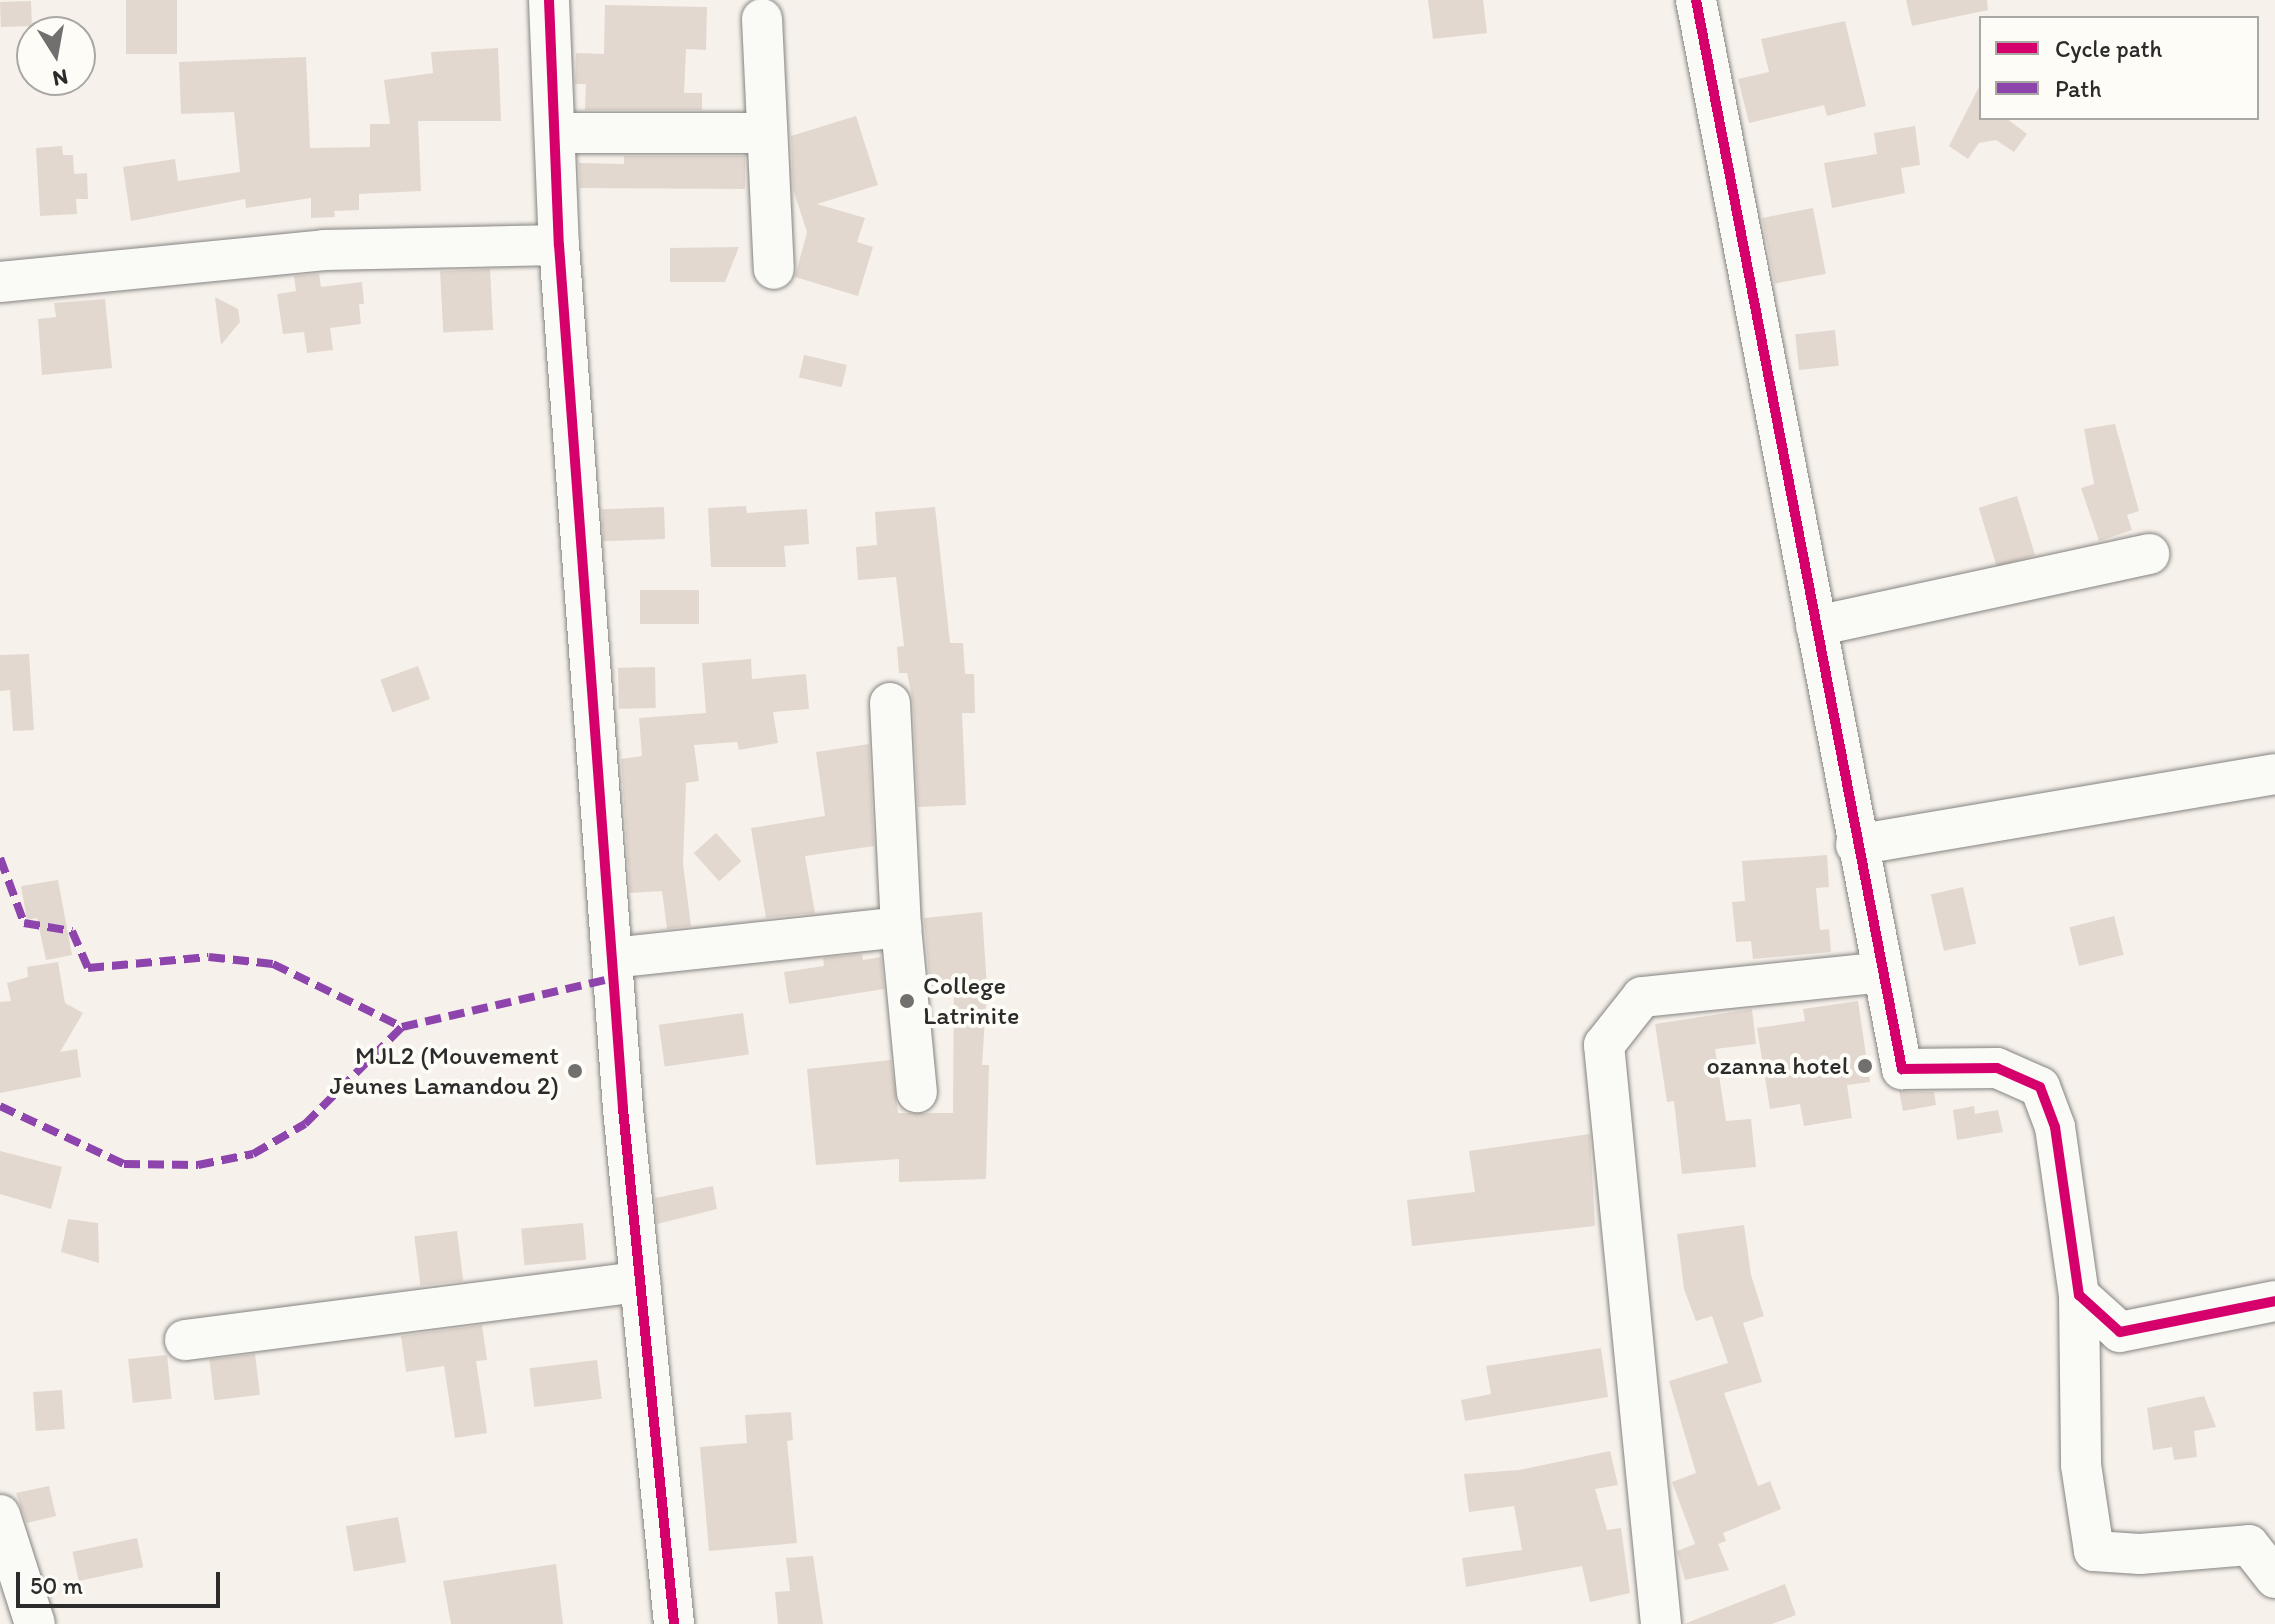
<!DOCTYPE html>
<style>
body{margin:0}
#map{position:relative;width:2275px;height:1624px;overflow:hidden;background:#f6f1eb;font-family:Itim,sans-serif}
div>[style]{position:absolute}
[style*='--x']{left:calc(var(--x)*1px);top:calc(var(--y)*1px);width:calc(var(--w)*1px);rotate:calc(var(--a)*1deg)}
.building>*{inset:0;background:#e3d8cf;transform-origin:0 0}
.roads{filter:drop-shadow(0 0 2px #868481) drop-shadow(0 0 2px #868481)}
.minor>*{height:40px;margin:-20px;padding:0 20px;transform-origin:20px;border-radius:20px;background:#fafaf7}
.quiet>*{height:8px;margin-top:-4px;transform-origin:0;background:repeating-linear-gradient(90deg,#8e44ad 0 16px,transparent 0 24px)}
.cycleway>*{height:10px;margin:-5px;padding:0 5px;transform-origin:5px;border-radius:5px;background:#d6006c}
.dots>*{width:22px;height:22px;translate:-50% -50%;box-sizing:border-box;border:4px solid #fdfcf7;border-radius:50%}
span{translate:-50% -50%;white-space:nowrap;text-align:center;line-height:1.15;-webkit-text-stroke:8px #fdfcf7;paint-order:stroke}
.poi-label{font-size:26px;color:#2b2b2b}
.left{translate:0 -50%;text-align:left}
.right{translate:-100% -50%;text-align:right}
.legend{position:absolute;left:1979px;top:16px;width:280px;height:104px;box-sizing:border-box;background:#fdfcf7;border:2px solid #a9a8a5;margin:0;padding:10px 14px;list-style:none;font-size:24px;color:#2b2b2b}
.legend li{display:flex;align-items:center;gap:16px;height:40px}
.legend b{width:40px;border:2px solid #a9a8a5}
.north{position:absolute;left:16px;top:16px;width:80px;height:80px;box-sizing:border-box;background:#fdfcf7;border:2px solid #a9a8a5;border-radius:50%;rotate:169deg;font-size:22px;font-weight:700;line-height:32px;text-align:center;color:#2b2b2b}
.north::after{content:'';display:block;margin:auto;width:28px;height:36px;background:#72706e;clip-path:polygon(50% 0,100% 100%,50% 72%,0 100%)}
.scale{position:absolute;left:16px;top:1572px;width:204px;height:36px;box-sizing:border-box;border:4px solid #2b2b2b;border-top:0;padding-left:10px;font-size:24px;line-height:28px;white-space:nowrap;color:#2b2b2b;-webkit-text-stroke:6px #fdfcf7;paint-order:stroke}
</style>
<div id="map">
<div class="building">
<i style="left:126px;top:0;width:51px;height:54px"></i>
<i style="clip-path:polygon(1428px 0,1483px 0,1487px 33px,1433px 39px)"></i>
<i style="clip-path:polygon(1906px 0,1987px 0,1988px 10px,1912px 26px)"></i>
<i style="left:31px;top:1px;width:25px;height:31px;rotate:88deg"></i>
<i style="clip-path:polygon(605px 5px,707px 7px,706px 50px,686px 49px,684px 93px,702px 93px,702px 110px,585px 110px,586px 84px,575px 84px,576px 53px,604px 54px)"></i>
<i style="clip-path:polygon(1845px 21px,1866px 106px,1827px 116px,1824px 105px,1749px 123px,1738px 79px,1769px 72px,1761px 39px)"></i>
<i style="clip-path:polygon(498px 48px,501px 121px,418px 121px,421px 191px,359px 194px,359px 210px,334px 211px,335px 217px,311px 218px,311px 198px,246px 208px,245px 199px,131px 221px,123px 167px,175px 159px,178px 181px,240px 172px,234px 112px,181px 114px,179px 62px,306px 57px,310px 148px,370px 147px,370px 124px,390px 124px,384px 80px,433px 73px,431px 52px)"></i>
<i style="clip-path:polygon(1981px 83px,1981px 118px,2006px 118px,2027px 134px,2014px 152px,1996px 140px,1979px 143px,1968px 159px,1949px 146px)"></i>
<i style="clip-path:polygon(856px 116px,878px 185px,817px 204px,865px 218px,857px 242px,873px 247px,858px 296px,795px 277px,807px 232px,793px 189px,791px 136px)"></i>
<i style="clip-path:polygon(1915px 126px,1920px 165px,1901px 168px,1905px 193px,1832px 208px,1824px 163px,1877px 154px,1874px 133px)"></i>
<i style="clip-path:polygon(62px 146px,63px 155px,73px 155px,74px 174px,87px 173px,88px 199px,76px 199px,77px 214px,40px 216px,36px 148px)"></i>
<i style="clip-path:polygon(624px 156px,745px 156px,745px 189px,580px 188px,579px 163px,624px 164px)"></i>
<i style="left:1813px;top:208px;width:67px;height:52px;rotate:79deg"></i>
<i style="clip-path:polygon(739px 247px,725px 282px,670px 282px,670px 248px)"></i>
<i style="left:490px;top:269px;width:61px;height:50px;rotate:87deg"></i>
<i style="clip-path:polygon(319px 274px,321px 287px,362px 282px,364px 304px,359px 304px,361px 324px,330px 328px,333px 350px,307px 353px,304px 332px,283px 334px,277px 294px,296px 291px,294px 276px)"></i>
<i style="clip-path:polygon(215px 297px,238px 309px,240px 322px,221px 345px)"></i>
<i style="clip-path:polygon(105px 299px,112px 368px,42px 375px,38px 319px,56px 317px,54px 303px)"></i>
<i style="left:1835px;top:330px;width:36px;height:40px;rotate:84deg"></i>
<i style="left:804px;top:355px;width:44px;height:23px;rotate:13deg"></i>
<i style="clip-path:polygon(2115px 424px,2139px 511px,2127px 515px,2132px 530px,2099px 541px,2081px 488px,2094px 484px,2084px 429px)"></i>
<i style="left:2017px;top:496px;width:62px;height:40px;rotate:73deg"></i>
<i style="clip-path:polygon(746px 506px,747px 513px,807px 509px,809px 544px,784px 546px,786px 567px,711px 567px,708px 508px)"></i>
<i style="left:664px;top:507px;width:32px;height:62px;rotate:88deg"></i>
<i style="clip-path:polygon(935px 507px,950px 643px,963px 643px,965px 674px,974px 674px,975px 713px,962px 713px,966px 805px,918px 807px,913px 702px,907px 673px,899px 673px,897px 647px,904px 646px,896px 577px,858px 580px,856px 547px,877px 545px,875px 512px)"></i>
<i style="left:640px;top:590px;width:59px;height:34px"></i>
<i style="clip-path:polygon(29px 654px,34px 730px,13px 731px,10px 690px,0 691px,0 655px)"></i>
<i style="clip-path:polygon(751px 659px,752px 679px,806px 674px,809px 709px,773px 712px,778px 743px,739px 750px,737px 742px,694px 745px,699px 781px,686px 783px,683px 864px,691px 926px,667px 929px,662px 891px,630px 893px,621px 759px,642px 756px,639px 718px,706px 713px,702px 663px)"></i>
<i style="left:418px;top:666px;width:35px;height:40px;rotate:70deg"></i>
<i style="left:655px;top:667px;width:41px;height:37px;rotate:89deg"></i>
<i style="clip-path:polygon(869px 744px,874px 846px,805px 856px,815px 913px,766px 918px,751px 828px,825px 816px,816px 752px)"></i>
<i style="left:716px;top:833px;width:38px;height:30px;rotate:48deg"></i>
<i style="clip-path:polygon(1827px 855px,1829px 887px,1816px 888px,1820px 930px,1829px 929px,1831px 952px,1753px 959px,1751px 941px,1736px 942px,1732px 902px,1745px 901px,1742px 861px)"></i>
<i style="clip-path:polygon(58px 880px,72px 955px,46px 960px,37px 918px,27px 920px,21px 886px)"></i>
<i style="left:1963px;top:887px;width:58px;height:33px;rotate:77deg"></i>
<i style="clip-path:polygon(982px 912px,987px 988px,982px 1065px,989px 1065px,986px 1179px,899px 1182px,899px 1159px,816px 1165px,807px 1069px,891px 1060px,898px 1113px,953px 1113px,954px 982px,930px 986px,924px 918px)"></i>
<i style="left:2114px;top:916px;width:40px;height:46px;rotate:76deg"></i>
<i style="clip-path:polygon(862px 954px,863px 960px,881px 957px,884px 989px,789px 1004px,784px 972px,824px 966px,823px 958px)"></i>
<i style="clip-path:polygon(58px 962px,65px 1003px,83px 1013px,60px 1052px,77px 1049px,81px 1077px,0 1093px,0 1002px,11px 1001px,7px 983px,28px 977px,27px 967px)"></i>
<i style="clip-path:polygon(1858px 1001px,1870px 1082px,1847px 1085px,1852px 1118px,1804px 1126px,1800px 1104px,1770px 1109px,1757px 1028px,1805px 1021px,1803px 1009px)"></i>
<i style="clip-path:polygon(1752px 1009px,1756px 1044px,1715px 1049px,1726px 1121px,1751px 1119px,1756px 1167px,1682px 1174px,1674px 1101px,1667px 1102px,1655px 1024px)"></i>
<i style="left:743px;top:1013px;width:42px;height:85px;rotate:82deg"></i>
<i style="clip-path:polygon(1899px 1091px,1934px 1092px,1936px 1105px,1903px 1111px)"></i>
<i style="clip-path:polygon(1974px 1106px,1975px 1114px,1998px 1110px,2003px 1132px,1957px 1140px,1953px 1110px)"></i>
<i style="clip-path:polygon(1590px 1134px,1595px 1226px,1412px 1246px,1407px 1200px,1475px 1192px,1469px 1151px)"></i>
<i style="clip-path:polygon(0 1151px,62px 1167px,51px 1209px,0 1194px)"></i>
<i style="clip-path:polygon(713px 1186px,717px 1209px,657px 1224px,655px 1198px)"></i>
<i style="clip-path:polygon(68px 1219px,98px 1223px,99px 1263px,61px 1252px)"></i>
<i style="left:583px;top:1223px;width:37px;height:62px;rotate:85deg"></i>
<i style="clip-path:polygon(1744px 1225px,1751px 1275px,1764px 1316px,1743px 1323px,1762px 1382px,1724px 1393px,1758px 1486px,1770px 1481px,1781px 1509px,1723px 1533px,1726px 1541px,1718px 1544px,1729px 1570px,1685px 1580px,1677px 1551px,1695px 1544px,1672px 1482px,1696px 1473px,1669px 1381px,1728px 1363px,1712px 1316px,1696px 1321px,1684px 1289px,1677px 1234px)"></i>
<i style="left:457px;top:1231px;width:50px;height:43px;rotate:83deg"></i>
<i style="clip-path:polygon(482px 1325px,487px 1360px,476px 1361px,487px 1433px,455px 1438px,444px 1366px,406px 1372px,401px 1336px)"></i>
<i style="clip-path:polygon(1601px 1348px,1608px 1397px,1465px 1421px,1461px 1400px,1491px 1394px,1486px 1366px)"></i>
<i style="left:255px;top:1354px;width:41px;height:46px;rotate:83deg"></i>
<i style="left:167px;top:1355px;width:44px;height:39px;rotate:84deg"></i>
<i style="left:597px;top:1360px;width:39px;height:68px;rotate:83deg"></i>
<i style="left:62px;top:1390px;width:39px;height:29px;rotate:86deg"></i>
<i style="clip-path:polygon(2204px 1396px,2216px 1427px,2194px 1431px,2197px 1457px,2174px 1460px,2172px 1447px,2153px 1450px,2147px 1408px)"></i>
<i style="clip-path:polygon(791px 1412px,793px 1440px,787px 1441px,797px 1543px,709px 1551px,700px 1447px,747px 1443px,745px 1415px)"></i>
<i style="clip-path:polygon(1610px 1451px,1618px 1485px,1595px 1489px,1607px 1530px,1621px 1528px,1630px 1593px,1590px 1602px,1582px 1566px,1466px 1587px,1462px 1558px,1522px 1550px,1514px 1506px,1469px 1512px,1464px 1474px,1519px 1470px)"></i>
<i style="clip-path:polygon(49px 1486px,56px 1516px,27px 1523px,16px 1493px)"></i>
<i style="left:398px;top:1517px;width:46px;height:53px;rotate:80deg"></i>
<i style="left:137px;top:1538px;width:30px;height:66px;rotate:78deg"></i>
<i style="clip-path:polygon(813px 1556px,823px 1624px,778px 1624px,775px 1592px,790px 1591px,786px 1558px)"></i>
<i style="clip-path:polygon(556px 1564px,563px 1624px,451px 1624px,443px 1581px)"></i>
<i style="clip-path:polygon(1785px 1584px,1796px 1615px,1772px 1624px,1684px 1624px)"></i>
</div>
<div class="roads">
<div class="minor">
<i style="--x:549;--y:0;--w:245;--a:87.7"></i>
<i style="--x:559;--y:245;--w:866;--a:85.76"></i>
<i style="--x:623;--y:1109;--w:518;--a:84.34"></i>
<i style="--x:1696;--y:0;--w:1089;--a:79.09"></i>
<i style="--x:1902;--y:1069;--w:95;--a:-0.6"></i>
<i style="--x:1997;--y:1068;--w:47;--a:23.8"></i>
<i style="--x:2040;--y:1087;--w:43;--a:69.4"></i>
<i style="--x:2055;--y:1127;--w:170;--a:81.9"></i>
<i style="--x:2079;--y:1295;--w:55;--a:42.1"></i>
<i style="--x:2120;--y:1332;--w:158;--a:-11.3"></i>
<i style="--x:762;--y:19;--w:250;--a:87.3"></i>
<i style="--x:557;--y:133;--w:210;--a:0"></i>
<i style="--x:0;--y:282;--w:326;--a:-5.6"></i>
<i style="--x:324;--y:250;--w:235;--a:-1.2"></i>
<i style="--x:1816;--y:626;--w:341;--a:-12.2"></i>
<i style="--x:890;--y:703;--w:224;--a:87.2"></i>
<i style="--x:901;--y:927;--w:166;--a:84.5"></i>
<i style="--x:1856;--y:845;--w:425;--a:-9.6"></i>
<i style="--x:612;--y:958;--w:291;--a:-6.1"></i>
<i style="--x:2079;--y:1295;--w:170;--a:89.3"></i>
<i style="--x:2081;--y:1465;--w:87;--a:81.4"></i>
<i style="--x:2094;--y:1551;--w:46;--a:3.7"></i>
<i style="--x:2140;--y:1554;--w:109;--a:-4.7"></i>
<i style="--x:2249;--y:1545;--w:42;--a:51.8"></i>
<i style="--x:185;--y:1340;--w:459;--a:-7.3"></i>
<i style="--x:0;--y:1515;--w:114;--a:72.2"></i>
<i style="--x:1661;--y:1624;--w:582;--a:-95.62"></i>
<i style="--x:1604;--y:1045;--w:61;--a:-51.6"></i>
<i style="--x:1642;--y:997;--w:242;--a:-5.9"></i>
</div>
</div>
<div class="quiet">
<i style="--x:0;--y:858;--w:69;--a:69.7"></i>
<i style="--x:24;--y:923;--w:49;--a:9.5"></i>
<i style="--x:72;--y:931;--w:40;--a:66.6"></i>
<i style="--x:88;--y:968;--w:121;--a:-5.2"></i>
<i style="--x:209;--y:957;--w:64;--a:6.2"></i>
<i style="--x:273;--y:964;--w:144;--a:26"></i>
<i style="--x:0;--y:1106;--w:137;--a:25.1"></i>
<i style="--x:124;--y:1164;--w:74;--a:0.8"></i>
<i style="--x:198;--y:1165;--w:56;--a:-11.3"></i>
<i style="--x:253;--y:1154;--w:60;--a:-30"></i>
<i style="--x:305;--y:1124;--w:137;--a:-45"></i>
<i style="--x:402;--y:1027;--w:218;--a:-13"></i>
</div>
<div class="cycleway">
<i style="--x:549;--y:0;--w:245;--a:87.7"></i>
<i style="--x:559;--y:245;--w:866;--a:85.76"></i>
<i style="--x:623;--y:1109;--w:518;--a:84.34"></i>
<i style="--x:1696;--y:0;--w:1089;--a:79.09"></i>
<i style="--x:1902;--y:1069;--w:95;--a:-0.6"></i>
<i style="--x:1997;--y:1068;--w:47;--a:23.8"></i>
<i style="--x:2040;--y:1087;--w:43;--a:69.4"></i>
<i style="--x:2055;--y:1127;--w:170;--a:81.9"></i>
<i style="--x:2079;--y:1295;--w:55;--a:42.1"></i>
<i style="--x:2120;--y:1332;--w:158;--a:-11.3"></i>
</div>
<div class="dots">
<i style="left:907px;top:1001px;background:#72706e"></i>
<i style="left:1865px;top:1066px;background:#72706e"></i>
<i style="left:575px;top:1071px;background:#72706e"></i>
</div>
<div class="poi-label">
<span class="left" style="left:923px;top:1001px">College<br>Latrinite</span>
<span class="right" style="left:559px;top:1071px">MJL2 (Mouvement<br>Jeunes Lamandou 2)</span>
<span class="right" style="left:1849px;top:1066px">ozanna hotel</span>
</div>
<ul class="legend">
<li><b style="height:10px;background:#d6006c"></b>Cycle path</li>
<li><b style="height:10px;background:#8e44ad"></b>Path</li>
</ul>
<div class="north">N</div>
<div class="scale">50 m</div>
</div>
